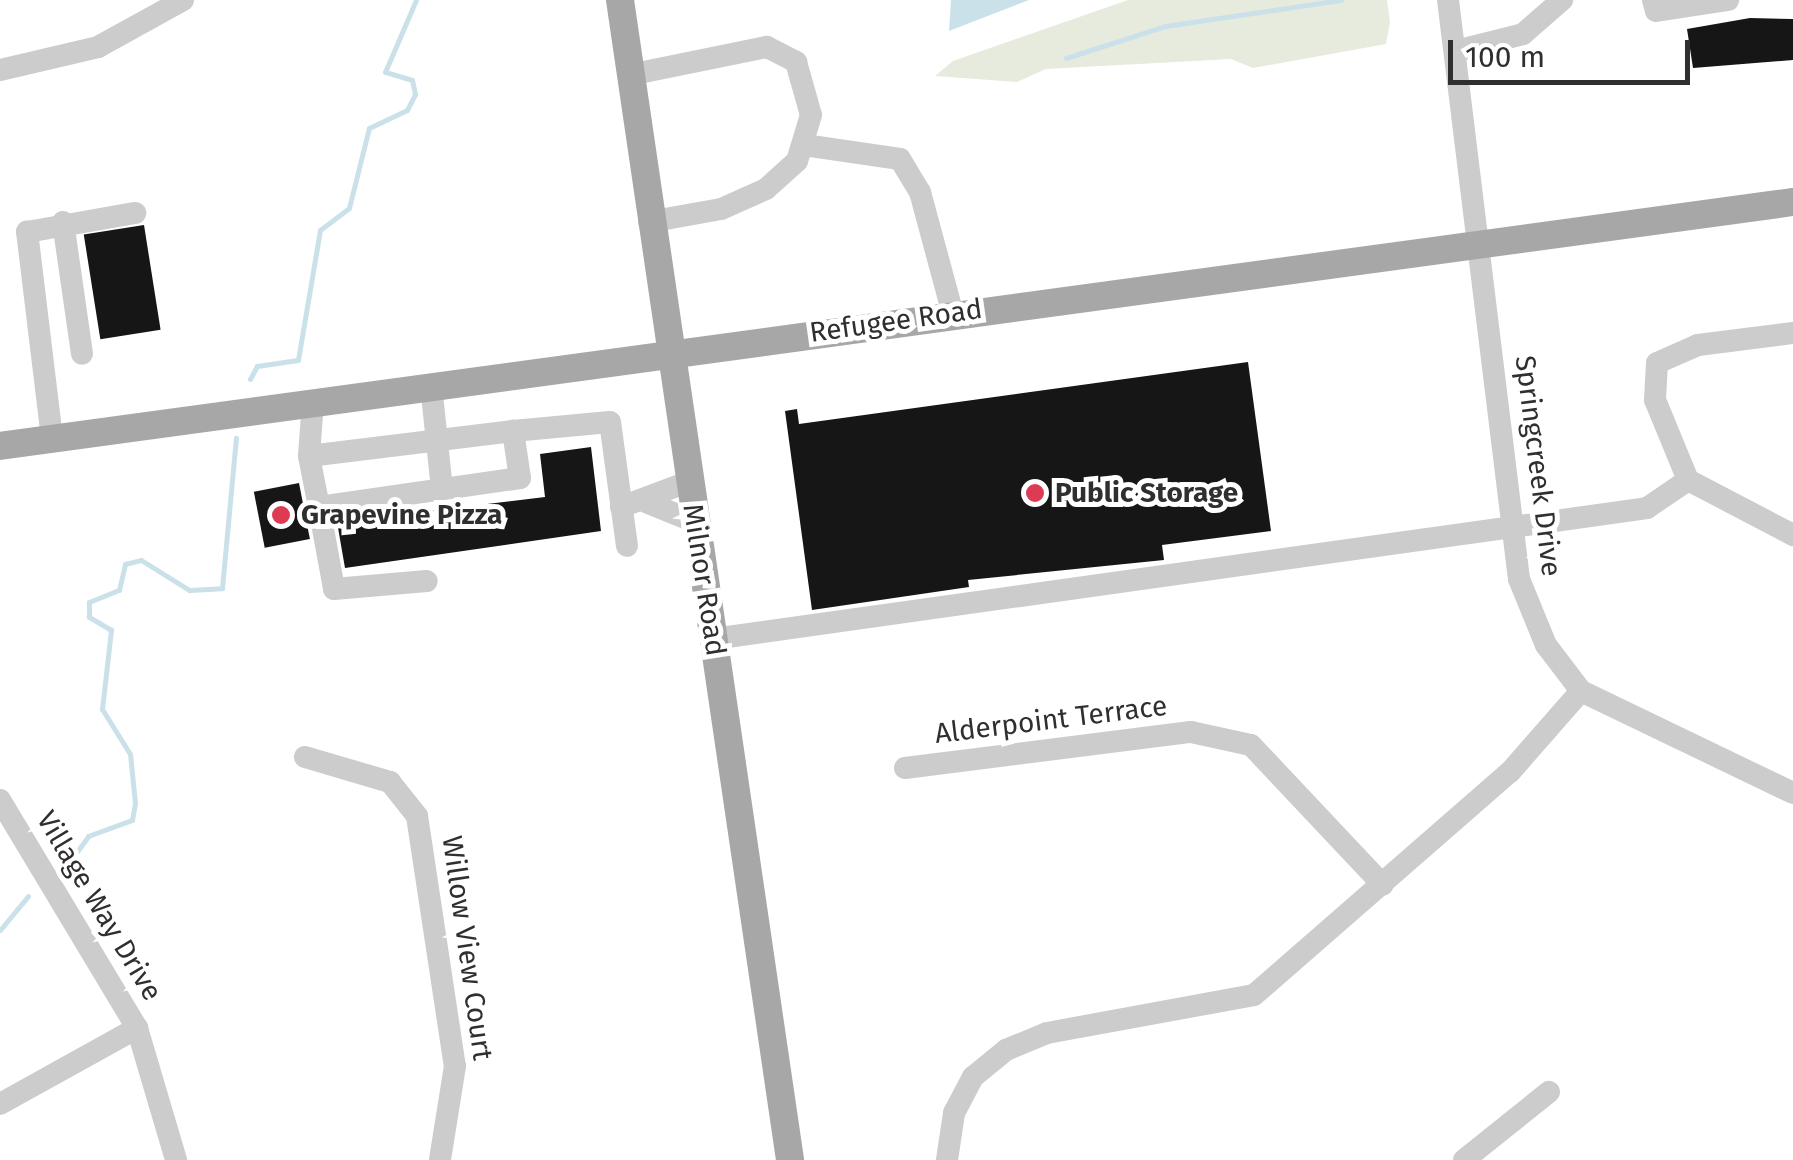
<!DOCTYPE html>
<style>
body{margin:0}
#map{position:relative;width:1793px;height:1160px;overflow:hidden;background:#fff;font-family:"Fira Sans",sans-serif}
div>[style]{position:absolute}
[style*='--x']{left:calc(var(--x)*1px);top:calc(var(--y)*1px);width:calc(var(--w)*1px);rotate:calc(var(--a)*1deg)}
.green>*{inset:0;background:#e6ebdd}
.water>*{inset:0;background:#cae1ea}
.stream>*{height:5px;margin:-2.5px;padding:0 2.5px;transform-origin:2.5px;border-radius:2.5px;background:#cae1ea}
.building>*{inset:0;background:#161616;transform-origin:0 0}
.minor>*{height:22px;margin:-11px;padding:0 11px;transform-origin:11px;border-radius:11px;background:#ccc}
.major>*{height:28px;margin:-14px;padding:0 14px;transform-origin:14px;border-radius:14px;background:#a7a7a7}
.dots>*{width:28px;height:28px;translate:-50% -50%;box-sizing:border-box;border:5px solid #fff;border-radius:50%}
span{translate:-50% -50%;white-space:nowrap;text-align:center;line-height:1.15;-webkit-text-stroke:10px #fff;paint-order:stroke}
.street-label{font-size:28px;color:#2f2f2f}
.poi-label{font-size:28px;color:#2f2f2f;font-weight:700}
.left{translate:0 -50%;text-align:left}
.scale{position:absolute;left:1448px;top:40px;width:242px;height:45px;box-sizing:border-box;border:5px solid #2f2f2f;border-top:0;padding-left:12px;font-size:30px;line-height:35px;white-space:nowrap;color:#2f2f2f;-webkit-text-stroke:8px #fff;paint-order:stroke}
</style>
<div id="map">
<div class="green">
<i style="clip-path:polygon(1128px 0,1387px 0,1390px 22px,1386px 44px,1253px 68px,1231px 59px,1046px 69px,1017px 82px,935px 76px,953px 61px)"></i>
</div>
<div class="water">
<i style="clip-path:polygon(951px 0,1029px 0,949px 31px)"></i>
</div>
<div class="stream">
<i style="--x:1066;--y:58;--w:104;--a:-17.9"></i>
<i style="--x:1165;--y:26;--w:178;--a:-8.4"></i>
<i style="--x:250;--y:379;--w:15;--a:-62"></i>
<i style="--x:257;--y:366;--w:41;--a:-8.3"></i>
<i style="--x:298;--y:360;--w:132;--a:-80.4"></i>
<i style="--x:320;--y:230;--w:36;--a:-37"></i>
<i style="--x:349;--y:208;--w:82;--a:-76"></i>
<i style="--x:369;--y:128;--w:42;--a:-25.3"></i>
<i style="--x:407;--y:110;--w:18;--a:-63"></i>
<i style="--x:415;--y:94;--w:14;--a:-102"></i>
<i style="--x:412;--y:80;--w:28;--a:-163"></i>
<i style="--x:385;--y:72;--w:78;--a:-66.7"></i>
<i style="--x:68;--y:864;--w:34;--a:-54"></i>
<i style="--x:88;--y:836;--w:47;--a:-20"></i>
<i style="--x:132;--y:820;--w:17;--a:-80"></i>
<i style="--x:135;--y:803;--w:49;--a:-95.8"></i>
<i style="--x:130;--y:754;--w:53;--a:-121.9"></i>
<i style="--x:102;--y:709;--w:80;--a:-83.5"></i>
<i style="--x:111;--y:630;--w:26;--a:-149"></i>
<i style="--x:89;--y:617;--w:15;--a:-90"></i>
<i style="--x:89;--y:602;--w:32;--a:-22"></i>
<i style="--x:119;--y:590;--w:27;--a:-77"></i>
<i style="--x:125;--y:564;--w:16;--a:-14"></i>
<i style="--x:141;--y:560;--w:57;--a:32"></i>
<i style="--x:189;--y:590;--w:33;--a:-3"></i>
<i style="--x:222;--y:588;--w:151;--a:-84.7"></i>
<i style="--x:0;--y:930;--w:44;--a:-50.5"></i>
</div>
<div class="building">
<i style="clip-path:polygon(1750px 18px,1793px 19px,1793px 60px,1693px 68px,1687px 29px)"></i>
<i style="left:144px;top:225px;width:106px;height:61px;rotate:81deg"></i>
<i style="clip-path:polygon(1248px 362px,1271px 531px,1162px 545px,1164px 560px,968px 580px,969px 587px,812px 610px,785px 411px,797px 409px,799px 424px)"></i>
<i style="clip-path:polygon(591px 447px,601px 531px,345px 568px,337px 522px,545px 497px,540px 454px)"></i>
<i style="left:299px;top:483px;width:57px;height:46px;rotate:79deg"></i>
</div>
<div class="minor">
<i style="--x:1448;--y:0;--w:583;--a:83.01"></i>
<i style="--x:1519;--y:579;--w:71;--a:67.8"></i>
<i style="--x:1546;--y:645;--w:58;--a:52.7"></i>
<i style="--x:1581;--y:691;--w:235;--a:25.7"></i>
<i style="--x:1653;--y:0;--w:11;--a:75"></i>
<i style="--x:1656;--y:11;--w:73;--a:-8.7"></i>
<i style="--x:1456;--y:51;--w:69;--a:-14.2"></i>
<i style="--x:1523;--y:34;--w:52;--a:-41.1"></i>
<i style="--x:0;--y:70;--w:101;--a:-13.2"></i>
<i style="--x:98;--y:47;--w:97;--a:-28.9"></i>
<i style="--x:629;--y:75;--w:141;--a:-11.5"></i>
<i style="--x:767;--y:47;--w:33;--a:27"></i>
<i style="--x:796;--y:62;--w:55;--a:74.2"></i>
<i style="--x:811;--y:115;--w:48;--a:106.9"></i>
<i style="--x:797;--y:161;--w:42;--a:137.9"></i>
<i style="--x:766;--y:189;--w:49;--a:156"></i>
<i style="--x:721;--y:209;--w:73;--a:169.8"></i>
<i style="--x:804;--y:145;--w:97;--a:8.3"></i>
<i style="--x:900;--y:159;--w:39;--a:59"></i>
<i style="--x:920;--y:192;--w:126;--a:74.9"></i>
<i style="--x:63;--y:222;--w:133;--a:81.8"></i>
<i style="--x:431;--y:385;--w:105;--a:84"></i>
<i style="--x:313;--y:401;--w:55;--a:94.2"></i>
<i style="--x:309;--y:456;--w:52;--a:78.9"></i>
<i style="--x:319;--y:507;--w:203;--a:-8.2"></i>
<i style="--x:520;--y:478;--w:48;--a:-98.5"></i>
<i style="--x:513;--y:431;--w:97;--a:-5.3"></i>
<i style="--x:610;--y:422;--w:125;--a:82.2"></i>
<i style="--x:52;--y:438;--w:208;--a:-96.9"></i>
<i style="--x:27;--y:232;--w:110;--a:-10"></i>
<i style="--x:309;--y:456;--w:206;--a:-7"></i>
<i style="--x:1688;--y:480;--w:87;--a:-112.4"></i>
<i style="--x:1655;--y:400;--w:37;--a:-87"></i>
<i style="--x:1657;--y:363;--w:45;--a:-23.7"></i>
<i style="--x:1698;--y:345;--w:96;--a:-7.2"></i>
<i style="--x:1688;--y:480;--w:119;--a:27.6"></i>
<i style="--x:646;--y:502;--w:53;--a:22.2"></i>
<i style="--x:319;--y:507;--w:83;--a:79.6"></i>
<i style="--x:334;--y:589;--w:93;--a:-4.9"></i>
<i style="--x:621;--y:507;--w:72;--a:-20.5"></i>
<i style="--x:713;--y:639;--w:943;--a:-7.98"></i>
<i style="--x:1647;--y:508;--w:50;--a:-34.3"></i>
<i style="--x:305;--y:757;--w:89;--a:16.4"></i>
<i style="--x:390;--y:782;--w:43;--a:51.5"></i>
<i style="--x:417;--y:816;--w:253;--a:81.4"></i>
<i style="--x:455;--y:1066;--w:95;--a:99.1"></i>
<i style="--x:905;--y:768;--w:288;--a:-7.2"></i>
<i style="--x:1191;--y:732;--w:61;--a:12.2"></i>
<i style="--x:1251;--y:745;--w:192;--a:46.7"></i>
<i style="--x:0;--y:800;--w:266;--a:59"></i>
<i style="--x:137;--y:1028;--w:138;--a:73.5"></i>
<i style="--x:0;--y:1104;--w:157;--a:-29"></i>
<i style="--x:947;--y:1160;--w:48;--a:-81.5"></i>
<i style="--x:954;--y:1113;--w:41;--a:-62.2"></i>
<i style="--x:973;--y:1077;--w:43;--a:-39.3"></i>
<i style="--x:1006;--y:1050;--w:44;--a:-22.5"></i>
<i style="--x:1047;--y:1033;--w:210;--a:-10.4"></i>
<i style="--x:1254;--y:995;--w:340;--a:-41.1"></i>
<i style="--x:1510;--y:772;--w:108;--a:-48.8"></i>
<i style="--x:1464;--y:1160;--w:109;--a:-38.7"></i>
</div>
<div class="major">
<i style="--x:620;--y:0;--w:1172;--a:81.66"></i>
<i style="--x:0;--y:446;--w:1810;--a:-7.75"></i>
</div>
<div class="dots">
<i style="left:1035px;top:493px;background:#dd3a53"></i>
<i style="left:281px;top:515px;background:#dd3a53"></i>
</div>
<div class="street-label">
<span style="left:896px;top:321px;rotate:-8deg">Refugee Road</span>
<span style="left:1538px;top:466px;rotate:83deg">Springcreek Drive</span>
<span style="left:704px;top:580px;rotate:81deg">Milnor Road</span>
<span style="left:1051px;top:720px;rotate:-7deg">Alderpoint Terrace</span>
<span style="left:99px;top:906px;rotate:59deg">Village Way Drive</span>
<span style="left:467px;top:948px;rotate:82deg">Willow View Court</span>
</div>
<div class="poi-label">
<span class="left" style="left:1055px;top:493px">Public Storage</span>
<span class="left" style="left:301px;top:515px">Grapevine Pizza</span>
</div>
<div class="scale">100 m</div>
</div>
